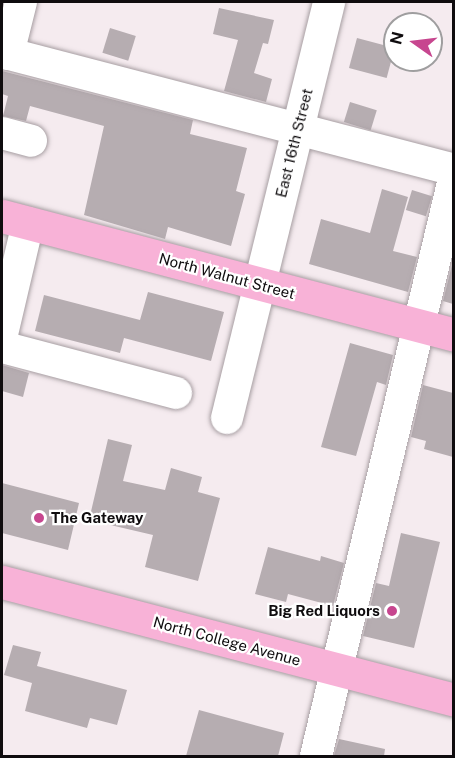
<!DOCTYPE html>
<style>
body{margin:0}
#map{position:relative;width:455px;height:758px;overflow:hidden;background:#f5ebef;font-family:"Public Sans",sans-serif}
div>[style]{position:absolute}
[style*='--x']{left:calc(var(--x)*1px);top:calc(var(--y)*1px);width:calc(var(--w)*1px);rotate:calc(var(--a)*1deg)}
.building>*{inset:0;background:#b6adb1;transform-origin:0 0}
.roads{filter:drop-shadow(0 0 2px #a79ea2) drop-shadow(0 0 2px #a79ea2)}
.minor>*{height:32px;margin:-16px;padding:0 16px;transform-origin:16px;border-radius:16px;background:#fff}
.major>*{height:33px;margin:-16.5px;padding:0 16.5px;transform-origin:16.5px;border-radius:16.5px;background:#f8b2d7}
.dots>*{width:16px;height:16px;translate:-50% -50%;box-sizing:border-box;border:3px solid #fff;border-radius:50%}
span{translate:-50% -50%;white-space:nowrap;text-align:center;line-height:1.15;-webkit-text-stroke:4.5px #fff;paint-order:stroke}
.street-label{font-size:15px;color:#0f0c0e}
.poi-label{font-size:15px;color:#0f0c0e;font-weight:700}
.left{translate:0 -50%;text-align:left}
.right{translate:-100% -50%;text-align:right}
.frame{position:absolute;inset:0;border:3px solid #0f0c0e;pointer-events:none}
.north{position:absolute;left:383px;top:12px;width:60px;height:60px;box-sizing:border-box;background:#fff;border:2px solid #9f9e9f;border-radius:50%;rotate:284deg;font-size:16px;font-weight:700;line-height:24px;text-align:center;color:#0f0c0e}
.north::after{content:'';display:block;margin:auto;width:21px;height:27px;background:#c7468f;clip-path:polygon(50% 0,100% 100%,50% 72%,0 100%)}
</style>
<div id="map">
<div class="building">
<i style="clip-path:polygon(219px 8px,274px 20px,268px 44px,263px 43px,254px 73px,272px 79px,266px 102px,224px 91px,238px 40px,213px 34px)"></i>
<i style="left:110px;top:28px;width:27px;height:26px;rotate:17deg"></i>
<i style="left:357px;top:38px;width:39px;height:31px;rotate:15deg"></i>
<i style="clip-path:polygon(2px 71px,193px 120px,190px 134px,247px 148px,236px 191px,245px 194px,231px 246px,168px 227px,165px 239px,84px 215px,104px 126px,30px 106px,26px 121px,3px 116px,8px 96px,2px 94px)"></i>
<i style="left:350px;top:102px;width:28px;height:21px;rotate:17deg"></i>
<i style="clip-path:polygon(382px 189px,408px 197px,393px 251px,417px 257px,408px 292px,309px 264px,321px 219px,370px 233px)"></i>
<i style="left:412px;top:190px;width:21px;height:21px;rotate:17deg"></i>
<i style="clip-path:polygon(452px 265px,453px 266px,453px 304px,443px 301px)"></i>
<i style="clip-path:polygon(148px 292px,224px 312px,211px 361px,124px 338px,120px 353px,35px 331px,44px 295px,140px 320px)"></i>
<i style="clip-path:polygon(350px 343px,393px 355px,386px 385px,377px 382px,356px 456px,321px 447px)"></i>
<i style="clip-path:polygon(2px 365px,29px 373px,23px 397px,2px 391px)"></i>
<i style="clip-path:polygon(423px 385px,453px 393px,453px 457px,424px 449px,426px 441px,411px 437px)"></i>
<i style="clip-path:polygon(108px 439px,132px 445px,123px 481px,165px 490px,171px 468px,202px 477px,198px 492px,220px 498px,198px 581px,145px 567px,153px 535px,89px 520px)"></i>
<i style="clip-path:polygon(2px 483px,79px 503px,68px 550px,2px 533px)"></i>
<i style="clip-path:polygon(401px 533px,440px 542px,414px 648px,363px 636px,376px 583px,389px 586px)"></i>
<i style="clip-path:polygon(268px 547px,320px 561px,321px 556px,344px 563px,333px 606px,288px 594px,286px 602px,255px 594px)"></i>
<i style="clip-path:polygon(13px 645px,41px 652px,37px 666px,127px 690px,117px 725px,90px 718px,87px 728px,25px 711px,32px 683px,4px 675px)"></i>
<i style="clip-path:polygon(199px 710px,284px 733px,278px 756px,186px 756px)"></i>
<i style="clip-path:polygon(339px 739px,385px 749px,384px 756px,334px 756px)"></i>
</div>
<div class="roads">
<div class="minor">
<i style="--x:2;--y:52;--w:467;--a:14.6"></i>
<i style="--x:8;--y:54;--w:54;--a:-76"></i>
<i style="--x:2;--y:133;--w:30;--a:15"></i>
<i style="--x:2;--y:334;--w:114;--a:-76.8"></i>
<i style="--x:2;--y:347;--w:180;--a:14.8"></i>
<i style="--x:227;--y:418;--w:428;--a:-76.2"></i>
<i style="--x:316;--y:756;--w:593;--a:-76.55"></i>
</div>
<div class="major">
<i style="--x:2;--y:216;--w:467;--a:14.7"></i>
<i style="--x:2;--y:582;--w:467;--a:14.6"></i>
</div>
</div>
<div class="dots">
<i style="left:39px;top:518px;background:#c7468f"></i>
<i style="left:392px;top:611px;background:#c7468f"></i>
</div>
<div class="street-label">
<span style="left:294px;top:143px;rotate:-76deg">East 16th Street</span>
<span style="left:227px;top:276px;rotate:15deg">North Walnut Street</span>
<span style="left:227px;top:641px;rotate:15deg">North College Avenue</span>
</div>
<div class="poi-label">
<span class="left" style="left:51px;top:518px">The Gateway</span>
<span class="right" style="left:380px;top:611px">Big Red Liquors</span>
</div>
<div class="frame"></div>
<div class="north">N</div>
</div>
